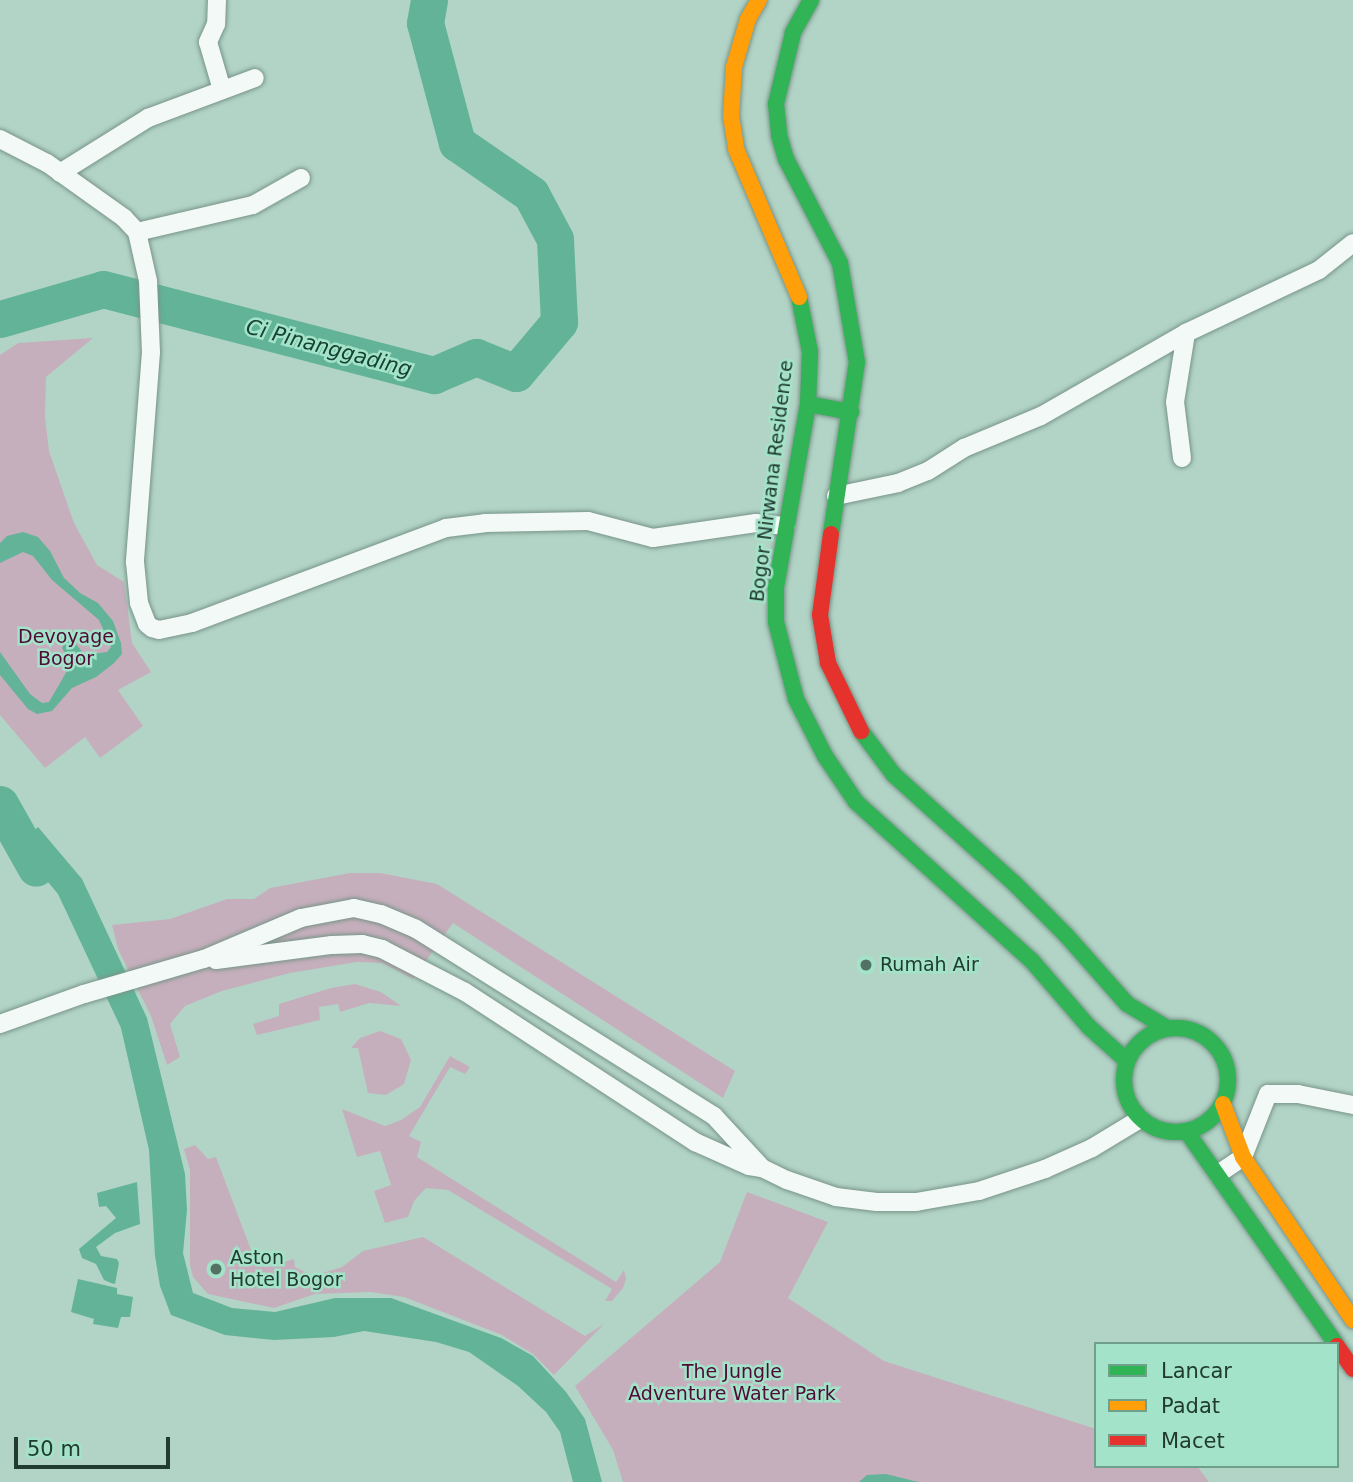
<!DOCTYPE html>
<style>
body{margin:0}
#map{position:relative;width:1353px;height:1482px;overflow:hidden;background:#b2d4c6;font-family:"DejaVu Sans",sans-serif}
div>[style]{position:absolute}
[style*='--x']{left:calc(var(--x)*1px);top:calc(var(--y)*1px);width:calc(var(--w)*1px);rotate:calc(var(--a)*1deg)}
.green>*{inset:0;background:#c6afbc}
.water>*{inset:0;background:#62b397}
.river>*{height:37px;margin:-18.5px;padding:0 18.5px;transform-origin:18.5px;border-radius:18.5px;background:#62b397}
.roads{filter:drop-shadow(0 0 2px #789489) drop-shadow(0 0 2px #789489)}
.street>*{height:18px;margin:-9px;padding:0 9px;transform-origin:9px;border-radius:9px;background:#f3f9f6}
.fast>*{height:16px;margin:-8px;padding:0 8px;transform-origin:8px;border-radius:8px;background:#30b455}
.fast>.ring{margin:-8px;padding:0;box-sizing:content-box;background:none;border:16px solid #30b455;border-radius:50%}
.slow>*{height:16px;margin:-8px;padding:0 8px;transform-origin:8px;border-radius:8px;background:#ff9f0a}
.jam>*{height:16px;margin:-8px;padding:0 8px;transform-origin:8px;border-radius:8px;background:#e5322d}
.dots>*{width:19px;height:19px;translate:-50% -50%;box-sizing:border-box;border:4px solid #a3e3c9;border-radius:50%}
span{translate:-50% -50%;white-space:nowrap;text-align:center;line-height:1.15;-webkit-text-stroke:5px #a3e3c9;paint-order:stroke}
.street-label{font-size:19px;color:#213b31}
.park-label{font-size:19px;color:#500a36}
.poi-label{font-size:19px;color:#213b31}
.left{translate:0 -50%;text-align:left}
.water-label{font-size:21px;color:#164233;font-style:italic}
.legend{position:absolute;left:1094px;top:1342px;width:245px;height:126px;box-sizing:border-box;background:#a3e3c9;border:2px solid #6fa08c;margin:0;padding:9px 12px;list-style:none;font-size:21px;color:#213b31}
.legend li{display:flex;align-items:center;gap:14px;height:35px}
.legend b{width:35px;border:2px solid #6fa08c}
.scale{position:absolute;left:14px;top:1437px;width:156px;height:32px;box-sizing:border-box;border:4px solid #213b31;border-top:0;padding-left:9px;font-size:21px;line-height:24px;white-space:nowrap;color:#213b31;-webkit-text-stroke:5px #a3e3c9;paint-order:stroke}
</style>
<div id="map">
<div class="green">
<i style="clip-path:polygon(93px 338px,46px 377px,45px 417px,49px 451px,74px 523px,97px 565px,124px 582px,132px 643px,151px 672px,118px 690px,143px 726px,100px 758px,85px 737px,45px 768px,0 715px,0 355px,18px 343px)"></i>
<i style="clip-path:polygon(350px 873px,380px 873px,437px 884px,735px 1071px,723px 1098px,453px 923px,413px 979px,382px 963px,357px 962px,290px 973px,222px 991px,185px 1006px,170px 1024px,180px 1057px,167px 1065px,151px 1016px,118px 949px,112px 925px,170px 919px,227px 899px,254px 899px,270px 888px)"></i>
<i style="clip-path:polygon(355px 984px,381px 992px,401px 1006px,369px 1003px,340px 1012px,338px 1004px,319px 1007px,320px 1020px,257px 1035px,253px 1024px,279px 1016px,279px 1004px,331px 988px)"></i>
<i style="clip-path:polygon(380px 1031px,401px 1039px,411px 1060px,404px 1084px,386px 1095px,368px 1093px,358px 1048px,351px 1048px,360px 1038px)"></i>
<i style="clip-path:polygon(450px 1056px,470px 1067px,465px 1074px,450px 1067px,409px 1136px,421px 1142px,417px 1157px,616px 1282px,624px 1270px,626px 1279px,623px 1288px,612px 1301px,605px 1301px,612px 1289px,448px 1190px,426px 1188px,414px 1201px,408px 1217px,385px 1223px,374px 1191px,391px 1185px,380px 1151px,357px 1157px,342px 1109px,385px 1126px,401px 1120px,420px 1107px)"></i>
<i style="clip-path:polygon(195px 1145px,208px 1159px,216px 1157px,257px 1266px,268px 1267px,294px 1259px,295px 1267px,313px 1276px,342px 1267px,363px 1251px,423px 1237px,585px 1336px,604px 1324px,554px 1375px,533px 1354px,502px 1335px,404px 1297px,370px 1292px,315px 1294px,274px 1308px,208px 1294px,193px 1277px,190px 1265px,190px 1170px,184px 1149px)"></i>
<i style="clip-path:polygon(747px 1192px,828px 1222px,788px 1298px,884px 1361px,1096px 1429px,1096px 1466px,1197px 1466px,1209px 1482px,623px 1482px,613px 1450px,575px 1386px,720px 1262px)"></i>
</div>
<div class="water">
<i style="clip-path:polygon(23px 532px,38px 537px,50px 551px,64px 578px,80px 593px,98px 603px,113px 621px,121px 643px,122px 654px,113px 664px,96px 677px,72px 688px,52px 711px,37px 714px,28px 709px,0 675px,0 652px,30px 694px,42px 703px,49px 702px,71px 664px,62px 648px,66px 640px,75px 643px,85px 655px,107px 652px,111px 647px,99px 620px,52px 580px,33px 556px,23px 552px,0 563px,0 543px,7px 536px)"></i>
<i style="clip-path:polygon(38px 827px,82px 879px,147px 1018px,185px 1174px,187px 1210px,183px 1253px,193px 1293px,232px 1308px,275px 1312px,335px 1298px,391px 1298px,501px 1338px,533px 1356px,566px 1392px,585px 1419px,602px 1482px,573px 1482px,560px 1432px,546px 1412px,518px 1386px,469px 1352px,436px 1342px,364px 1331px,334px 1337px,274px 1340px,225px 1335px,171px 1315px,160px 1286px,155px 1256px,149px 1150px,121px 1028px,58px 894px,17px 845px)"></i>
<i style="clip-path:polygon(137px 1182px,140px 1224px,115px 1233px,96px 1247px,101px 1256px,117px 1259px,119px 1263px,115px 1284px,111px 1283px,104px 1280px,96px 1264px,82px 1258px,79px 1249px,116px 1218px,106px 1206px,99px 1207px,97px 1193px)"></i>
<i style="clip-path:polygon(78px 1279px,117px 1288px,117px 1294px,133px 1297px,130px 1317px,121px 1317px,118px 1328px,93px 1324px,94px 1319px,71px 1312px)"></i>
<i style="clip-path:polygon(886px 1474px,914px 1481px,920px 1482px,859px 1482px,867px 1475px)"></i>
</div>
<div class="river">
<i style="--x:0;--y:319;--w:107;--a:-16.2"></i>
<i style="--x:103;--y:289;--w:342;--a:14.6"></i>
<i style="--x:434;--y:375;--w:46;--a:-23.2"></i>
<i style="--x:476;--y:357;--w:43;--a:21.8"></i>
<i style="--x:516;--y:373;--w:67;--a:-49.9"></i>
<i style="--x:559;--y:322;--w:83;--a:-92.8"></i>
<i style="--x:555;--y:239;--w:51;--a:-118.1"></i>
<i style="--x:531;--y:194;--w:90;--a:-145.4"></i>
<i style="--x:457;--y:143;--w:124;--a:-104.9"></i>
<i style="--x:425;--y:23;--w:23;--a:-80"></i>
<i style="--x:0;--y:804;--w:73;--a:60.6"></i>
</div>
<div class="roads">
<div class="street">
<i style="--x:217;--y:0;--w:24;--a:92"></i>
<i style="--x:216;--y:24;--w:20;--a:114"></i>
<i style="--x:208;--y:42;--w:50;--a:73.7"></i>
<i style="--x:0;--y:139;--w:53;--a:27.1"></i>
<i style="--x:47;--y:163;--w:95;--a:35.5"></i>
<i style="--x:124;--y:218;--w:19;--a:47"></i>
<i style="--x:137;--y:232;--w:50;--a:77.3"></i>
<i style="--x:148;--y:281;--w:71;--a:87.6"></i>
<i style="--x:151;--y:352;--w:211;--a:94.4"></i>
<i style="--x:135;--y:562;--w:41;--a:84.4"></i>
<i style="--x:139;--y:603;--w:22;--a:69"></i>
<i style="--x:147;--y:624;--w:6;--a:39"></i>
<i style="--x:152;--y:628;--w:7;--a:16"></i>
<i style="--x:159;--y:630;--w:34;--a:-12"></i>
<i style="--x:192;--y:623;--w:271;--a:-20.5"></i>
<i style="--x:446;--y:528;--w:39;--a:-7"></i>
<i style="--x:485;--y:523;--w:103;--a:-1.1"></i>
<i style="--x:588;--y:521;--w:67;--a:14.7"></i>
<i style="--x:653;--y:538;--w:104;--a:-8.3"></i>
<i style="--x:756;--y:523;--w:30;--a:6"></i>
<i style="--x:60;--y:173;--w:104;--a:-32"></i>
<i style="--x:148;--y:118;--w:114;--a:-20.5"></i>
<i style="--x:137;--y:232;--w:119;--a:-13.1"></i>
<i style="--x:253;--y:205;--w:55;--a:-29.4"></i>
<i style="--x:1182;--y:458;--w:56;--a:-97.1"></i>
<i style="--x:1175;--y:402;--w:70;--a:-80.9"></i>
<i style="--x:836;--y:496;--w:63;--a:-11.8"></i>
<i style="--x:898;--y:483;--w:32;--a:-22"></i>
<i style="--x:928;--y:471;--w:43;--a:-32.6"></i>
<i style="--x:964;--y:448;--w:83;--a:-22.6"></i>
<i style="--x:1041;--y:416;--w:167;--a:-29.8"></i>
<i style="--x:1186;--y:333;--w:147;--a:-25.3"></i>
<i style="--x:1319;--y:270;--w:43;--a:-38.5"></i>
<i style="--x:216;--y:960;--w:117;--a:-7.4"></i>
<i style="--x:332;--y:945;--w:30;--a:-2"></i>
<i style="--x:362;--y:944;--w:21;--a:14"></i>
<i style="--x:382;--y:949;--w:93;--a:27.4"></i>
<i style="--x:465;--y:992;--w:275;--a:33.1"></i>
<i style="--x:695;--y:1142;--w:59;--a:24"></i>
<i style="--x:749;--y:1166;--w:13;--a:9"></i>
<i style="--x:0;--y:1024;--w:89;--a:-19.7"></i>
<i style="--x:84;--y:994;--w:125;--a:-16.3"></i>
<i style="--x:204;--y:959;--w:105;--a:-22.9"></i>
<i style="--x:301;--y:918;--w:54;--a:-10.7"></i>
<i style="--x:354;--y:908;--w:28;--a:13"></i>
<i style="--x:381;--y:914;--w:38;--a:23"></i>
<i style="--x:416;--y:929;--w:352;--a:32.1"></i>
<i style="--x:714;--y:1116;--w:71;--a:47.3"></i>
<i style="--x:762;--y:1168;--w:28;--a:26"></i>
<i style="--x:787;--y:1180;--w:52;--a:19.1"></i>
<i style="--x:836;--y:1197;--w:41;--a:7"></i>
<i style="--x:877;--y:1202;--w:39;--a:0"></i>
<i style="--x:916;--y:1202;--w:64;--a:-9.9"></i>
<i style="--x:979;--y:1191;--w:70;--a:-18.4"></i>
<i style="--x:1045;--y:1169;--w:51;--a:-24.1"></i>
<i style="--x:1092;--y:1148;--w:56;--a:-31.1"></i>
<i style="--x:1218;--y:1174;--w:30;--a:-34"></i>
<i style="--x:1243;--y:1157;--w:68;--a:-68.4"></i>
<i style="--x:1268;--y:1094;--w:30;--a:0"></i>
<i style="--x:1298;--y:1094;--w:56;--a:11.3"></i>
</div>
<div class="fast">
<i style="--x:811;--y:0;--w:38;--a:119"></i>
<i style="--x:793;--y:33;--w:73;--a:103.5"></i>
<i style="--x:776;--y:104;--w:31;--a:84"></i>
<i style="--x:779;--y:135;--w:25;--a:74"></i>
<i style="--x:786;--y:159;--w:117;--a:62.6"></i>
<i style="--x:840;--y:263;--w:100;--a:80.3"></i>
<i style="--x:857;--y:362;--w:174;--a:98.6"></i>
<i style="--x:799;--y:297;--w:56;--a:78.7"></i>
<i style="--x:810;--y:352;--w:52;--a:92.2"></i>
<i style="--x:808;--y:404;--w:186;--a:99.9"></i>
<i style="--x:776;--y:587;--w:35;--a:90"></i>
<i style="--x:776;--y:622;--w:80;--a:75.4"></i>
<i style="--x:796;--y:699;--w:64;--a:63"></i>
<i style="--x:825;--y:756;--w:55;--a:56"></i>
<i style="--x:856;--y:802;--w:237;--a:42.1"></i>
<i style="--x:1032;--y:961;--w:87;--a:49.2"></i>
<i style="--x:1089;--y:1027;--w:51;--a:41.8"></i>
<i style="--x:808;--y:404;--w:44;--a:10.5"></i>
<i style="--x:861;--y:731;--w:55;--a:53.1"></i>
<i style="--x:894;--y:775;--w:161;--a:42"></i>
<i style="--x:1014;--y:883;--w:74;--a:45"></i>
<i style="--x:1066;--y:935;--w:92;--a:48.5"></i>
<i style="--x:1127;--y:1004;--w:47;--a:31"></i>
<i class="ring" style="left:1124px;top:1028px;width:88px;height:88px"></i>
<i style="--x:1187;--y:1132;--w:259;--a:54.9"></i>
</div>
<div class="slow">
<i style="--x:759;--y:0;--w:22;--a:120"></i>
<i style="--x:748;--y:19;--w:50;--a:106.3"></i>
<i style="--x:734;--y:67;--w:49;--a:93.5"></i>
<i style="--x:731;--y:116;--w:33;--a:81"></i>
<i style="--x:736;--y:149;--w:161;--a:66.9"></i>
<i style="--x:1223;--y:1104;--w:57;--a:69.3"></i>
<i style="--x:1243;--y:1157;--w:197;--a:56"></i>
</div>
<div class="jam">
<i style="--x:831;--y:534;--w:82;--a:97.7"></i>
<i style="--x:820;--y:615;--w:49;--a:80.5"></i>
<i style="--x:828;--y:663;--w:76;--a:64.1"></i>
<i style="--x:1337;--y:1346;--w:28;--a:55"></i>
</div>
</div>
<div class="dots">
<i style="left:866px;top:965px;background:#547165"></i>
<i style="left:216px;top:1269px;background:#547165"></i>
</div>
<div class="street-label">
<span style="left:772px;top:481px;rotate:-83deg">Bogor Nirwana Residence</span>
</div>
<div class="park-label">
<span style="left:66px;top:648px">Devoyage<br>Bogor</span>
<span style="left:732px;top:1383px">The Jungle<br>Adventure Water Park</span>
</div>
<div class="poi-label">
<span class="left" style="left:880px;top:965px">Rumah Air</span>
<span class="left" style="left:230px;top:1269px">Aston<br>Hotel Bogor</span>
</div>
<div class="water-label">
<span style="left:329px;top:348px;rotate:15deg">Ci Pinanggading</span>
</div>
<ul class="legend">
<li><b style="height:9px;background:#30b455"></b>Lancar</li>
<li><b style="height:9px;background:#ff9f0a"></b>Padat</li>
<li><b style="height:9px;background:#e5322d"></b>Macet</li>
</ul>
<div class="scale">50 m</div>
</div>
